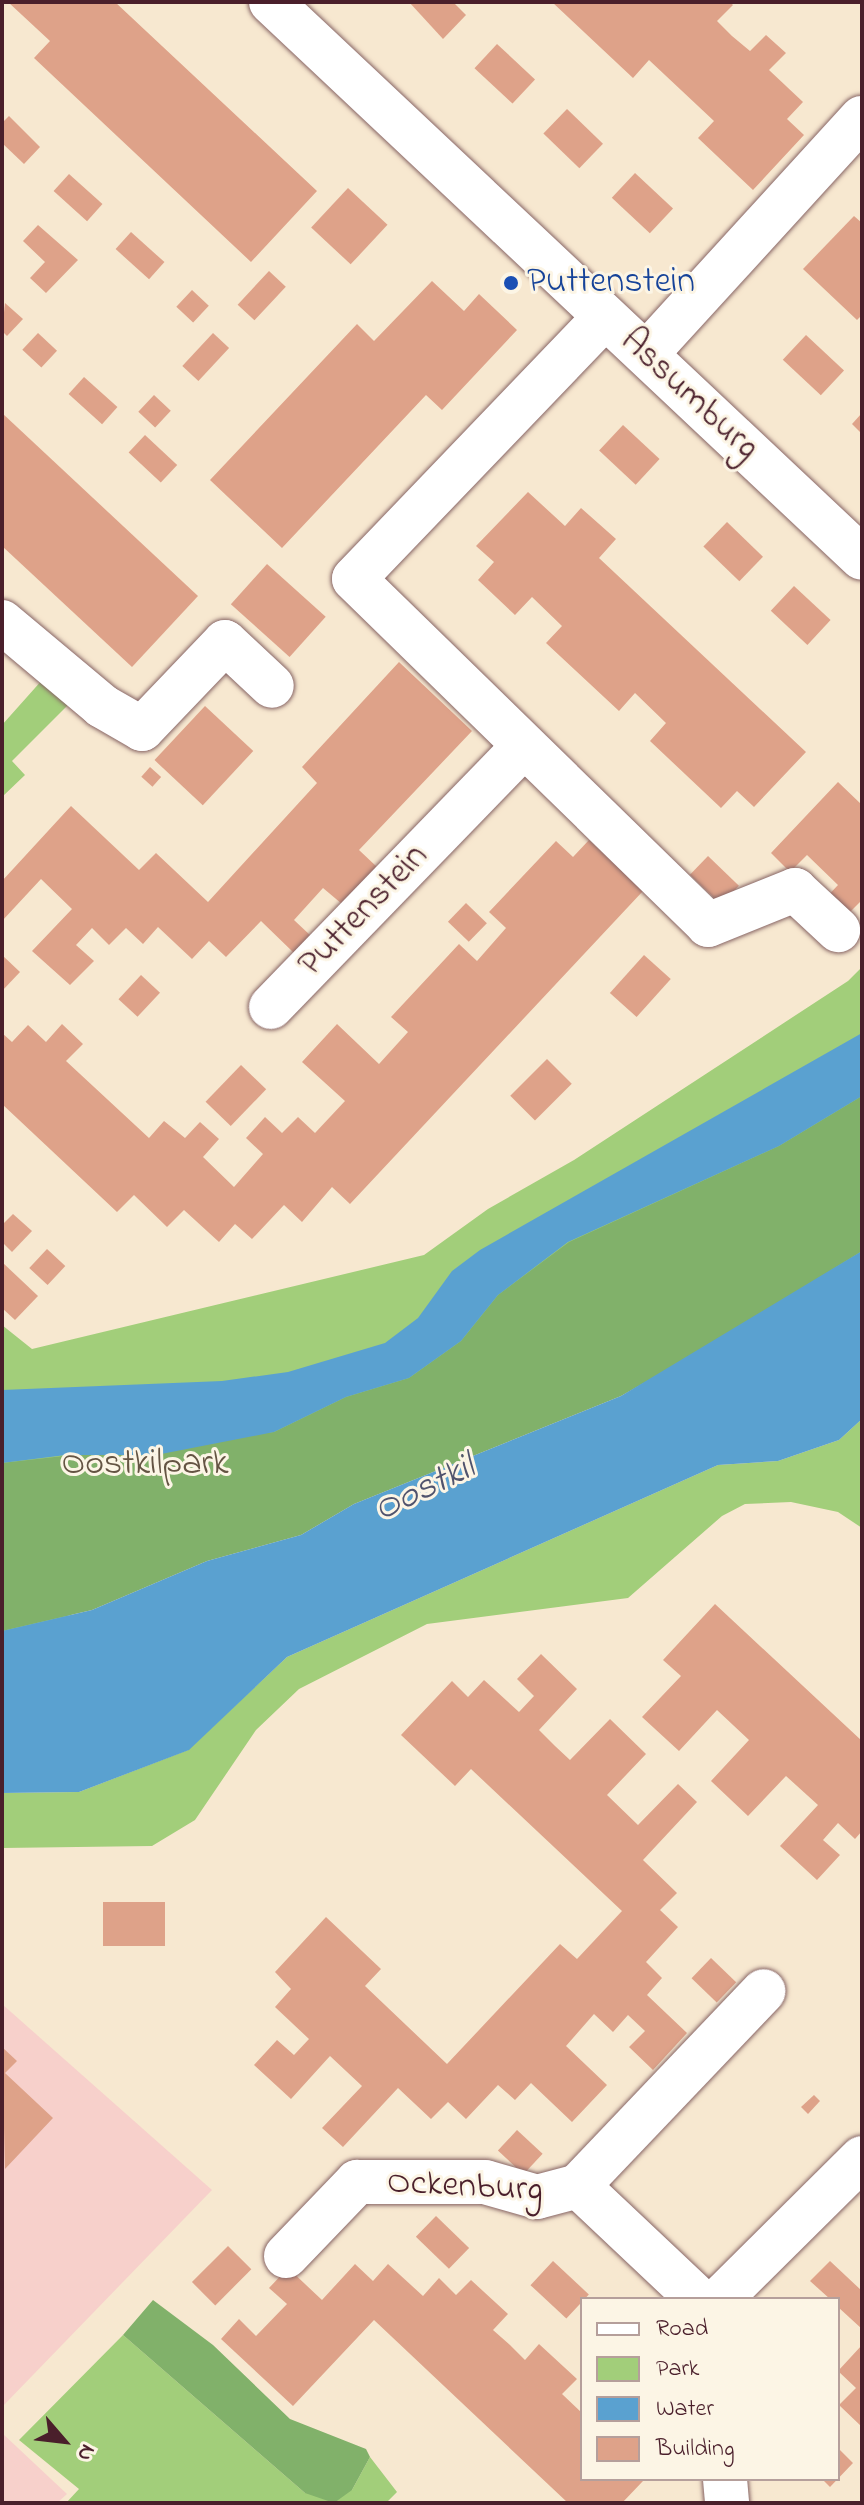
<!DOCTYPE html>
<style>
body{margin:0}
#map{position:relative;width:864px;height:2505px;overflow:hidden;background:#f7e8d0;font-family:"Indie Flower",sans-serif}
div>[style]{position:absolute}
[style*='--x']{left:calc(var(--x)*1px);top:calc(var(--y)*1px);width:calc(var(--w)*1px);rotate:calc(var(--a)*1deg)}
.built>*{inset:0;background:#f7d0cb}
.green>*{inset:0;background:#a2ce7a}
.forest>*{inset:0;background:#81b16a}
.water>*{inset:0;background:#5aa1d0}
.building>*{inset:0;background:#dea289;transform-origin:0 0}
.roads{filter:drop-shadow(0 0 2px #876565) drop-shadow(0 0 2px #876565)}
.minor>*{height:44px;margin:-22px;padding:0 22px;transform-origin:22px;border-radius:22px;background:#fff}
.tertiary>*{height:44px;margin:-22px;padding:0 22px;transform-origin:22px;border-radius:22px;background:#fff}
.dots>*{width:22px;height:22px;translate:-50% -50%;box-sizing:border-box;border:4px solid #fcf5e5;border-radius:50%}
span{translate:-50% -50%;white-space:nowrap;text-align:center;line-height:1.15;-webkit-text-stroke:6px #fcf5e5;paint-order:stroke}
.transit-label{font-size:36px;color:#164399}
.left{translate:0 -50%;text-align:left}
.street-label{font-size:36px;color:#4a1f2b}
.park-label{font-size:36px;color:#645443}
.water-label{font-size:38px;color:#50536d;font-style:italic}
.frame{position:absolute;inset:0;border:4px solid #4a1f2b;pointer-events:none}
.legend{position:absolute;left:580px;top:2297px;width:260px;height:184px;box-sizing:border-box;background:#fcf5e5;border:2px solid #b59f9b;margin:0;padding:10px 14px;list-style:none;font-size:24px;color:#4a1f2b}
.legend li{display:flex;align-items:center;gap:16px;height:40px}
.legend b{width:40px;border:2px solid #b59f9b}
.north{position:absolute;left:24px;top:2401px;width:80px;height:80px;-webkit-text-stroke:6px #fcf5e5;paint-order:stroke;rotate:118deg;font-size:22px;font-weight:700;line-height:32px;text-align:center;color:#4a1f2b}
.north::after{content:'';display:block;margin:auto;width:28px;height:36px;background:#4a1f2b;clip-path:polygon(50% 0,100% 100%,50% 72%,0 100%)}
</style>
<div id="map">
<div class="built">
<i style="clip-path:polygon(2px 2004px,212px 2190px,2px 2407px)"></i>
<i style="clip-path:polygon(2px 2433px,67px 2494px,57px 2503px,2px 2503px)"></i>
</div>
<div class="green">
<i style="clip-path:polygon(43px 679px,68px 705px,12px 761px,25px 775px,2px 797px,2px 725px)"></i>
<i style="clip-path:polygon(862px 967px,862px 1266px,2px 1645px,2px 1325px,32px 1349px,424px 1255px,488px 1209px,574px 1160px,848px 981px)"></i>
<i style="clip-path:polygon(862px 1419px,862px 1528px,838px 1512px,791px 1502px,745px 1504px,722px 1516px,628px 1598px,427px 1624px,299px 1689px,256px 1730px,195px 1820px,152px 1846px,2px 1848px,2px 1793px,79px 1792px,188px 1750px,287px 1657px,718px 1465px,778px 1461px,839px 1440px)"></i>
<i style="clip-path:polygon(123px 2335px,305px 2493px,352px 2490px,370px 2457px,397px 2492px,386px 2503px,66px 2503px,79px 2489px,19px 2440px)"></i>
</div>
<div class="forest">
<i style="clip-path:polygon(862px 1096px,862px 1251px,709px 1346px,621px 1396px,354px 1504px,301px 1535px,207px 1561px,92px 1610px,2px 1631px,2px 1463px,274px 1432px,346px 1397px,409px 1378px,461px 1341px,498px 1295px,569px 1242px,779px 1146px)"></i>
<i style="clip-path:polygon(153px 2300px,213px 2345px,290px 2419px,366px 2449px,370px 2457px,352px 2490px,334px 2503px,305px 2493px,123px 2335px)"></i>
</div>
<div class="water">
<i style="clip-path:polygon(862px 1033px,862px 1096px,779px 1146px,568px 1242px,498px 1295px,461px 1341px,409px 1378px,346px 1397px,274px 1432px,156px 1455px,66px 1455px,2px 1463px,2px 1390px,222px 1381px,288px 1372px,385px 1343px,418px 1318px,452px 1271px,480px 1250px)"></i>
<i style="clip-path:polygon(862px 1251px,862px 1419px,839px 1440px,778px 1461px,718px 1465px,287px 1657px,189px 1750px,79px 1792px,2px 1793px,2px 1631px,92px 1610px,207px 1561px,301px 1535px,354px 1504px,621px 1396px)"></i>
</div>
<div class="building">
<i style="clip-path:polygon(8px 2px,115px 2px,317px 191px,251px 262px,34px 58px,50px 41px)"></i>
<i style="clip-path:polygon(409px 2px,453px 2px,466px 15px,443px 39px)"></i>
<i style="clip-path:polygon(552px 2px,730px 2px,733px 5px,717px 21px,732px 36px,750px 51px,766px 35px,786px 53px,769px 70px,803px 102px,787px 119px,804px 135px,753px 190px,698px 138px,714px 121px,649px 60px,633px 78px)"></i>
<i style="left:497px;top:44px;width:52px;height:33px;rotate:43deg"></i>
<i style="left:567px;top:109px;width:50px;height:34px;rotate:44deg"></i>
<i style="clip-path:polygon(9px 116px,40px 147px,24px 164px,2px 143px,2px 123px)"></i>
<i style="left:635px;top:173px;width:52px;height:34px;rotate:43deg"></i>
<i style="left:69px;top:174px;width:45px;height:23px;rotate:42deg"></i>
<i style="left:348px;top:188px;width:54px;height:54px;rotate:43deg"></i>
<i style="clip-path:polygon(854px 216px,862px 223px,862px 315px,857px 320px,803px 269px)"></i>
<i style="clip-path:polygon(38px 225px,78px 260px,46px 293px,30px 278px,45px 262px,23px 241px)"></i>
<i style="left:131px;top:232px;width:45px;height:23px;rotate:42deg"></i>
<i style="left:269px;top:271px;width:23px;height:46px;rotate:43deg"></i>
<i style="clip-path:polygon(432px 281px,464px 311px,479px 294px,517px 330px,442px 410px,426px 395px,282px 548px,210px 480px,357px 324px,374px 341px)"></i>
<i style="left:192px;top:290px;width:23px;height:23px;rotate:43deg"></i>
<i style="clip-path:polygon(5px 303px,23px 319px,7px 336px,2px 331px)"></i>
<i style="left:38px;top:333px;width:26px;height:23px;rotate:43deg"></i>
<i style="left:213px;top:333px;width:22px;height:45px;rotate:43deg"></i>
<i style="left:806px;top:335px;width:52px;height:34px;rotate:43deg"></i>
<i style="left:84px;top:377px;width:45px;height:23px;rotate:42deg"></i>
<i style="left:154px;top:395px;width:23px;height:23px;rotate:43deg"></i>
<i style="clip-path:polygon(2px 413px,198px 596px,132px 667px,2px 546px)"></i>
<i style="clip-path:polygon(862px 413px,862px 434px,852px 424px)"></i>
<i style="left:623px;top:425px;width:50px;height:35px;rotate:43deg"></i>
<i style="left:145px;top:435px;width:44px;height:24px;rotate:43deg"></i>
<i style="clip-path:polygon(528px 492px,565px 526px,581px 508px,616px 539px,599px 558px,806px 752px,754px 807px,737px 791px,721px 808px,650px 741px,666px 723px,635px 693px,619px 711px,546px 643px,562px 626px,532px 597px,515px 615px,478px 580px,494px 562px,476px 546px)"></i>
<i style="left:727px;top:522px;width:50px;height:34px;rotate:44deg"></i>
<i style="left:267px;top:564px;width:79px;height:54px;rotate:42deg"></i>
<i style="left:794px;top:586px;width:50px;height:34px;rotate:43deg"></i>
<i style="clip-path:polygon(399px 662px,472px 731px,359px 850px,377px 867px,342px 904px,323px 888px,294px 920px,311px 936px,295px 954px,261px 921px,226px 957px,209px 941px,192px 959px,158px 927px,143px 944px,126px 928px,109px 945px,92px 928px,76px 945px,94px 961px,70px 985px,32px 951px,72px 909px,41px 879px,2px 921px,2px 881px,71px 806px,139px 870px,156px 853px,208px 902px,317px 783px,302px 767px)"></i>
<i style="left:205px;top:706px;width:66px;height:74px;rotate:43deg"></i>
<i style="left:150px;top:767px;width:15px;height:13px;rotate:42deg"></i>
<i style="clip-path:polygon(838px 782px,862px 805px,862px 900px,841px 921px,822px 902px,838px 885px,807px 855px,790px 872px,771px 853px)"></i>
<i style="clip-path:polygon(589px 840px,643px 891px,350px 1204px,332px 1187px,302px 1222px,284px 1205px,252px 1239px,235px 1224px,219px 1242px,184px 1210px,167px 1227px,134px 1195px,117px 1212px,2px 1104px,2px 1033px,12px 1042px,28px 1025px,46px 1042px,62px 1024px,83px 1044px,66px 1061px,149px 1138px,164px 1121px,185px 1138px,200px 1122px,219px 1139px,203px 1157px,234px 1187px,263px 1154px,246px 1138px,265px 1117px,282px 1133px,298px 1117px,315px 1133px,345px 1101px,302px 1062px,337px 1024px,379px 1064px,408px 1032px,391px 1017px,459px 944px,477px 961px,506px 928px,489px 912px,556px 841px,573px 857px)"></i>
<i style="left:708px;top:856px;width:43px;height:26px;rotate:44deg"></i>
<i style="left:466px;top:903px;width:29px;height:26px;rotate:44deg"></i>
<i style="clip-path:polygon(2px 955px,20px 972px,2px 991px)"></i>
<i style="left:644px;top:955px;width:36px;height:51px;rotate:42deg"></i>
<i style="left:141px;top:975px;width:26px;height:33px;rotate:43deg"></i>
<i style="left:547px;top:1059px;width:35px;height:52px;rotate:45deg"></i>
<i style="left:241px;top:1065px;width:35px;height:51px;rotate:44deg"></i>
<i style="clip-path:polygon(13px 1214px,32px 1231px,12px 1252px,2px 1242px,2px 1225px)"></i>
<i style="left:47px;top:1249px;width:25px;height:26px;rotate:43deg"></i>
<i style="clip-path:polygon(2px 1262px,38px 1296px,15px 1320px,2px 1308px)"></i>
<i style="clip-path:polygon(715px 1604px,862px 1741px,862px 1831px,855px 1839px,838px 1823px,823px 1840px,840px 1855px,817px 1880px,780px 1846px,818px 1805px,786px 1776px,748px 1816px,711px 1781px,749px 1740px,717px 1710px,679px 1751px,642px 1717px,681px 1676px,663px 1660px)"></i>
<i style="clip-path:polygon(541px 1654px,577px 1689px,539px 1730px,555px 1746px,570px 1760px,610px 1719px,646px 1754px,607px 1795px,638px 1825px,678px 1784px,697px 1802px,643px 1860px,677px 1893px,660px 1910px,678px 1927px,646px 1962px,662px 1978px,647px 1995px,687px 2033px,653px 2070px,629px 2047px,645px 2031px,628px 2015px,613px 2032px,594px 2014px,566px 2046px,607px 2085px,572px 2122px,531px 2083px,515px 2100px,498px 2085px,466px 2119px,448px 2102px,431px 2119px,398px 2088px,343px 2147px,322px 2128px,362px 2086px,330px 2056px,291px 2099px,254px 2065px,277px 2040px,294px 2055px,309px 2039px,275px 2007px,291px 1989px,275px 1972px,326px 1917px,381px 1969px,365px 1986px,447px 2064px,560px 1944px,577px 1959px,622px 1911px,471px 1769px,455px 1786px,401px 1735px,452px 1681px,468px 1697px,484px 1680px,519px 1712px,534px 1696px,517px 1679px)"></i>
<i style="left:165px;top:1902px;width:44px;height:62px;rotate:90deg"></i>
<i style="left:711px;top:1958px;width:35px;height:28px;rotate:44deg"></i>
<i style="clip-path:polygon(2px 2047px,17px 2061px,5px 2073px,53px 2118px,5px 2169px)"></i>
<i style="clip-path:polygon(814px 2095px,820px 2101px,808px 2114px,801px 2107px)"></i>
<i style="left:517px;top:2130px;width:35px;height:28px;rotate:43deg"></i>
<i style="left:436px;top:2216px;width:46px;height:29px;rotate:44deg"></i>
<i style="left:228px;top:2246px;width:33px;height:51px;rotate:45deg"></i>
<i style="left:553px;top:2261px;width:49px;height:33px;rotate:43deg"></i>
<i style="clip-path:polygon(830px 2261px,862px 2291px,862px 2329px,838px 2307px,838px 2299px,830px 2299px,810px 2281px)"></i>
<i style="clip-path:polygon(355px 2264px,373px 2281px,388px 2264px,423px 2296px,439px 2278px,456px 2295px,471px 2280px,508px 2314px,493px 2330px,510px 2345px,525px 2360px,539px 2344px,577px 2379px,562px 2394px,582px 2413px,582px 2479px,643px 2481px,622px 2503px,568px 2503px,374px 2320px,293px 2406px,221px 2339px,239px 2319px,256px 2336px,287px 2304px,269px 2288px,288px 2268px,322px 2300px)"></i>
<i style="clip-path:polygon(862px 2345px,862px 2427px,839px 2405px,856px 2388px,838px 2371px)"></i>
<i style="clip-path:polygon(838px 2448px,853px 2463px,830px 2487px,822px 2479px,838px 2479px)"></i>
</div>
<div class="roads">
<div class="minor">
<i style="--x:604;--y:318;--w:361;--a:133.8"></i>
<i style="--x:354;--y:579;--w:495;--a:44.3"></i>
<i style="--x:708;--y:925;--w:94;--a:-21.9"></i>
<i style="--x:795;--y:890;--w:59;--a:42.9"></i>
<i style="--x:648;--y:352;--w:317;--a:-47.6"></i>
<i style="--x:2;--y:622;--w:131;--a:40"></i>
<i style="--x:102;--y:706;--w:46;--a:29.9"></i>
<i style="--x:142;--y:729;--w:120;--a:-46.3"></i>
<i style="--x:225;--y:642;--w:64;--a:43.1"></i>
<i style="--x:271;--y:1007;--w:363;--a:-45.9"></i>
<i style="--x:286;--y:2256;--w:103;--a:-46.2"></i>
<i style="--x:357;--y:2182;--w:128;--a:0"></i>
<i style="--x:485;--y:2182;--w:54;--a:16.1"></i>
<i style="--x:537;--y:2197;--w:42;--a:-15"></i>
<i style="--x:698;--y:2299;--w:165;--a:-136.7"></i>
<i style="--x:578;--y:2186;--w:269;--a:-46.4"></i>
<i style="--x:720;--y:2299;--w:200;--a:-44.8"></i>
<i style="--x:725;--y:2479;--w:24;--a:85"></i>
</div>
<div class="tertiary">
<i style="--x:271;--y:2;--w:811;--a:43.25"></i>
</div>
</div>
<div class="dots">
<i style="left:511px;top:283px;background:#1a4fb4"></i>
</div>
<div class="transit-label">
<span class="left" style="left:527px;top:283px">Puttenstein</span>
</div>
<div class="street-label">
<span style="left:689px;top:395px;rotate:43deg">Assumburg</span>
<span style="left:364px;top:911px;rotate:-46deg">Puttenstein</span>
<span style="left:465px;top:2187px;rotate:3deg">Ockenburg</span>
</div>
<div class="park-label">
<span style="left:145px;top:1465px">Oostkilpark</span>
</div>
<div class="water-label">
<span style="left:425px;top:1490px;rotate:-26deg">Oostkil</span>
</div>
<div class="frame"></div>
<ul class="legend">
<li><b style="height:10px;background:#fff"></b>Road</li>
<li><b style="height:22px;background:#a2ce7a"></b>Park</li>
<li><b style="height:22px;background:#5aa1d0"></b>Water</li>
<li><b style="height:22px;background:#dea289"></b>Building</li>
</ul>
<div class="north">N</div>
</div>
